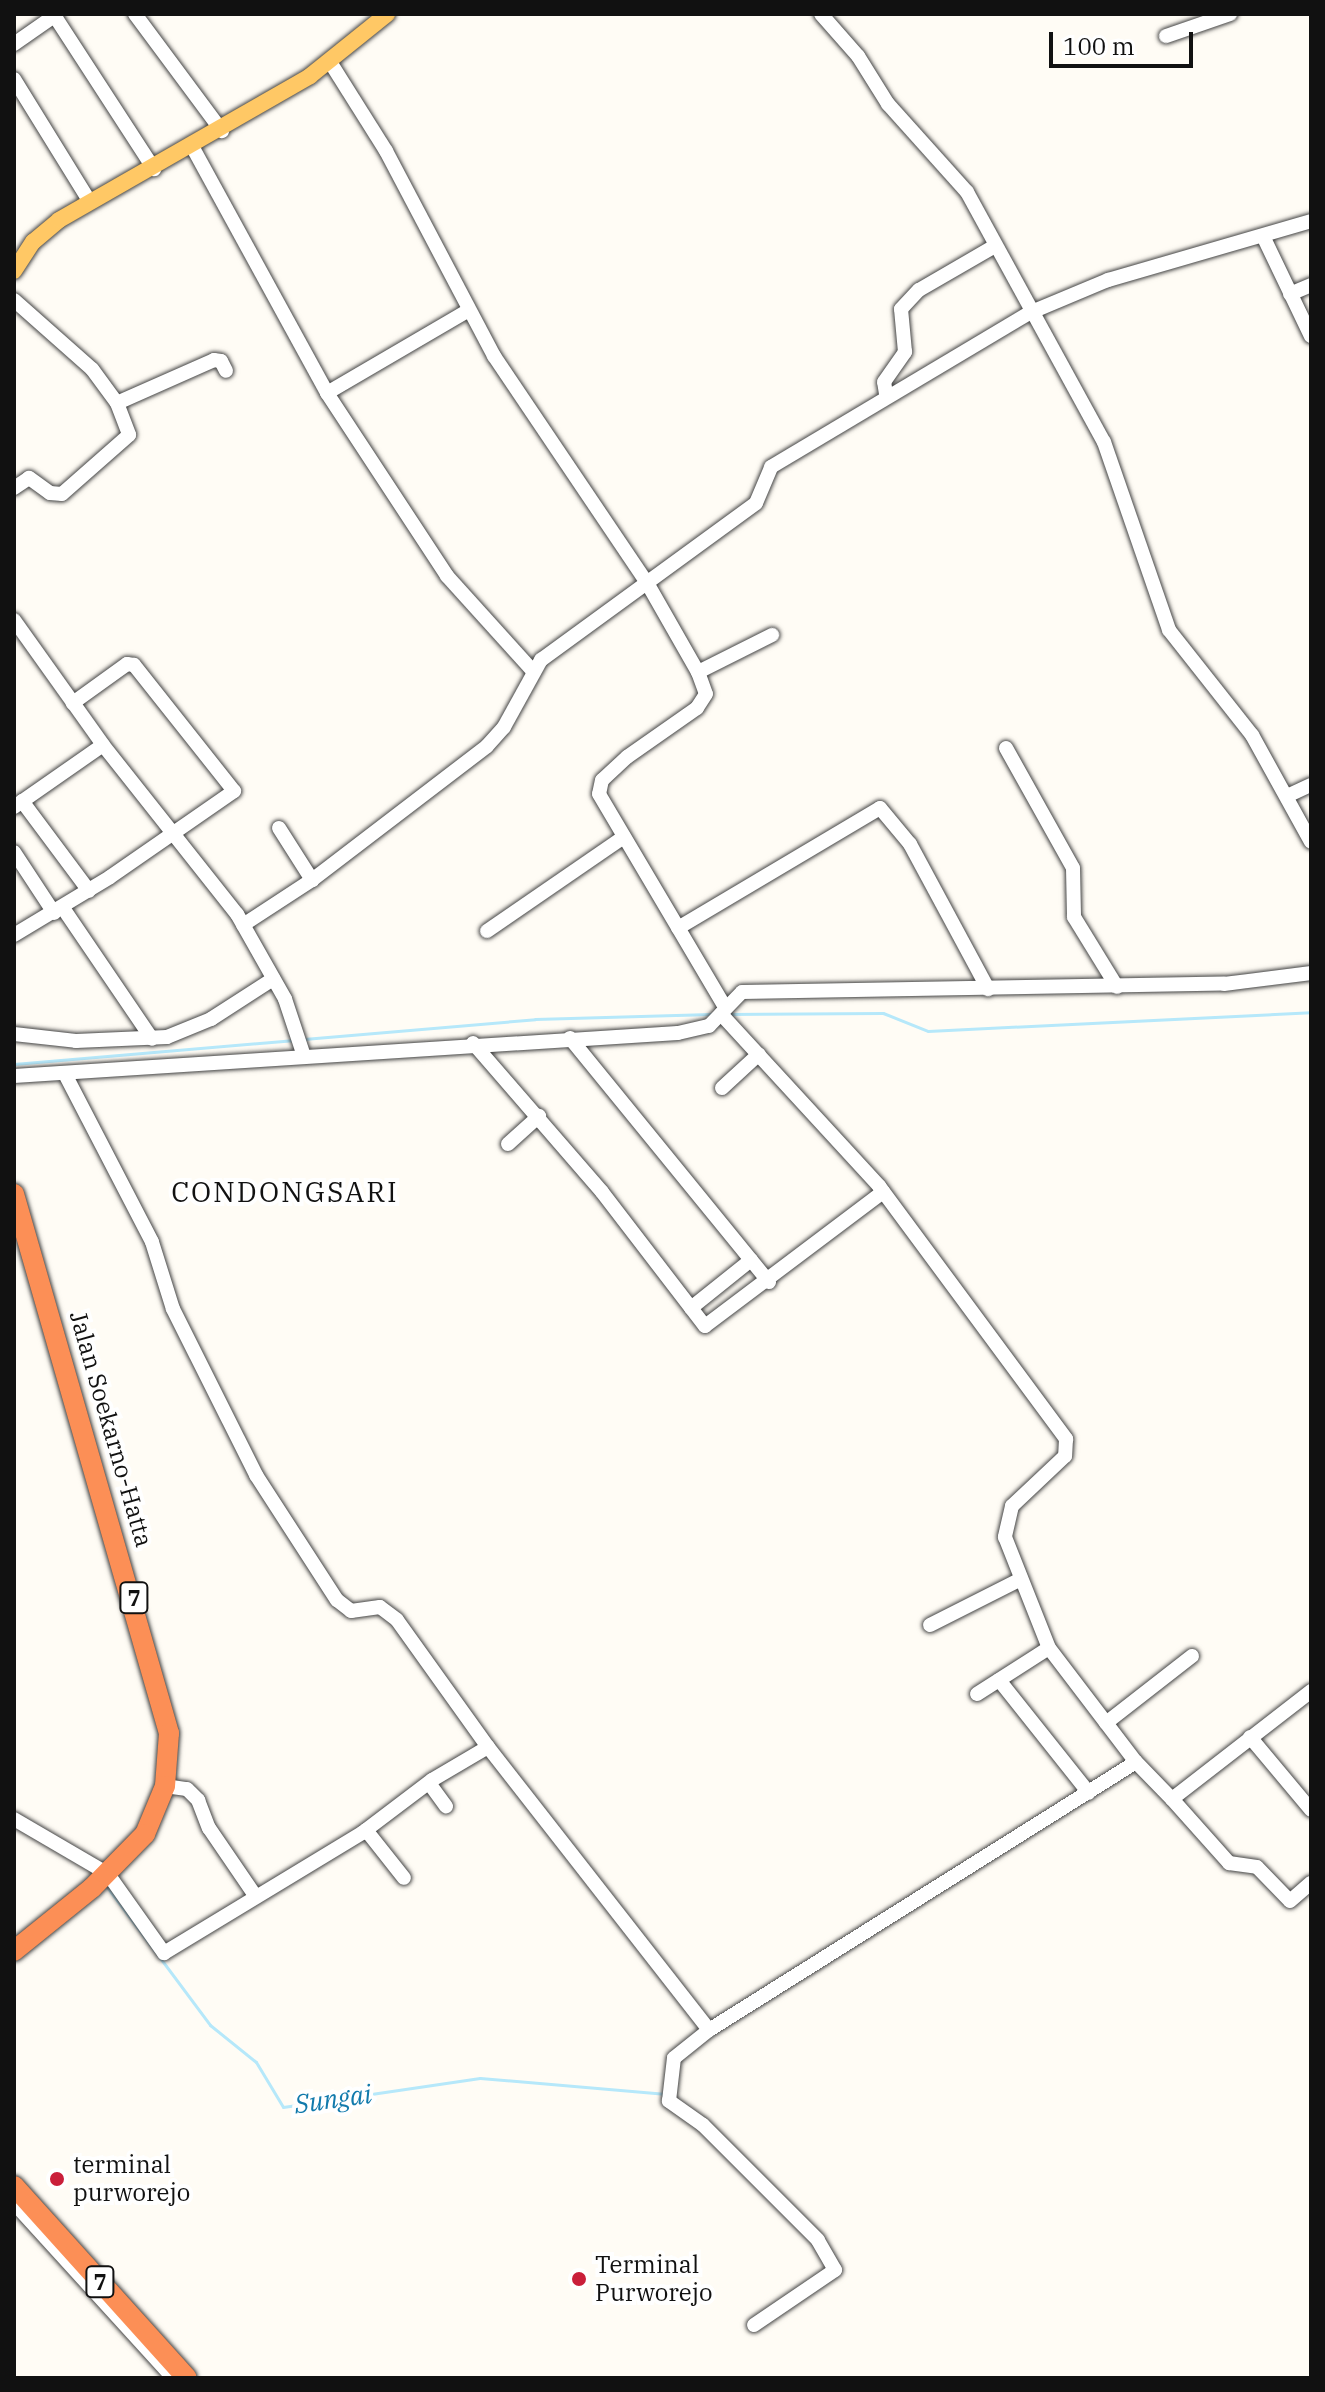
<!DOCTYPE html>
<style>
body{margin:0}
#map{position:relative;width:1325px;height:2392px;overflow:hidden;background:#fffcf5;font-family:"IBM Plex Serif",serif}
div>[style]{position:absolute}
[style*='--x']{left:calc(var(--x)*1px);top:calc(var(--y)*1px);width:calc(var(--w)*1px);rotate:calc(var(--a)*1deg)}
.stream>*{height:3px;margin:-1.5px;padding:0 1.5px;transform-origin:1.5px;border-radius:1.5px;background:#b6e8fa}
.roads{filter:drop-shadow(0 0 2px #444) drop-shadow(0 0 2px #444)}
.minor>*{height:14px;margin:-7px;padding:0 7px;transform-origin:7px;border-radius:7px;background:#fff}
.major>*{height:16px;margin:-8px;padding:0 8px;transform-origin:8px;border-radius:8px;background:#ffc865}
.highway>*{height:20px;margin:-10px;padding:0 10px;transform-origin:10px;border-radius:10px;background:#fc8f56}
.dots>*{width:22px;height:22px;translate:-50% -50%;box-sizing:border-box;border:4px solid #fff;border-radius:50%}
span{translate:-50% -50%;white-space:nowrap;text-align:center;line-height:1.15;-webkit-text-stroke:8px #fff;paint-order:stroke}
.shield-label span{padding:2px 6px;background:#fff;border:2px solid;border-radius:6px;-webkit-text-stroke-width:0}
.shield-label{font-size:22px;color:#111;font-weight:700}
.street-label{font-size:24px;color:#111}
.poi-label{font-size:24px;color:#111}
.left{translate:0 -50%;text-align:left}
.water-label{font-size:26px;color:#117aac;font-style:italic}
.quarter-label{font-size:28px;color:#111;letter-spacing:2px}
.frame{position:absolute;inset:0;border:16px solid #111;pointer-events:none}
.scale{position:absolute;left:1049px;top:32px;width:144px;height:36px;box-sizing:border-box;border:4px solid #111;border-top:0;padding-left:10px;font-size:24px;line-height:28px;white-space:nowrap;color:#111;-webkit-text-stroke:6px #fff;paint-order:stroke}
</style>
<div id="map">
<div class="stream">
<i style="--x:727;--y:1014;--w:156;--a:-0.4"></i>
<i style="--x:883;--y:1013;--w:48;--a:21.8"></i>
<i style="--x:928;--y:1031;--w:383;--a:-2.8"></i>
<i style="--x:304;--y:1039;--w:232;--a:-4.9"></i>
<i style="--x:535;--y:1019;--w:176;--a:-1.6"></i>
<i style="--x:14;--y:1064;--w:279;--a:-4.9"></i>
<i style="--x:105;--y:1884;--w:176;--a:53.3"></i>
<i style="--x:210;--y:2025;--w:59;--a:38.8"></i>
<i style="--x:256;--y:2062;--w:52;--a:59"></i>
<i style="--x:283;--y:2107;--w:199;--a:-8.4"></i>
<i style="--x:480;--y:2078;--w:187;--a:4.9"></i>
</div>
<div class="roads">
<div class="minor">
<i style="--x:135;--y:14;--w:146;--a:53.4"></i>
<i style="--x:821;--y:14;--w:56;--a:48.6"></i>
<i style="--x:858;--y:56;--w:57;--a:58"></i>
<i style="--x:888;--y:104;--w:118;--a:48.1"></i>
<i style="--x:967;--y:192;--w:285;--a:61.3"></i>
<i style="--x:1104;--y:442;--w:199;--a:70.9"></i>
<i style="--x:1169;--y:630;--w:134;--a:51.7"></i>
<i style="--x:1252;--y:735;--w:122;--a:61.1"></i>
<i style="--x:54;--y:15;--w:184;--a:57"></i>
<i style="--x:1166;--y:36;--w:68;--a:-19"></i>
<i style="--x:14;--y:44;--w:52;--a:-34.9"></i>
<i style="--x:330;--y:62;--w:105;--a:57.8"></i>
<i style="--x:386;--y:151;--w:232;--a:62.2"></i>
<i style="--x:494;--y:356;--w:272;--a:56"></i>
<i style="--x:646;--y:581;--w:105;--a:60.3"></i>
<i style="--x:698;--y:672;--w:23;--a:70"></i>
<i style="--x:706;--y:694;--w:17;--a:123"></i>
<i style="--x:697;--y:708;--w:85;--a:145"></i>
<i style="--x:627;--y:757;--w:34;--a:137"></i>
<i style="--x:602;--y:780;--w:14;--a:102"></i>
<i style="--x:599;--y:794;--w:247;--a:59.4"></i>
<i style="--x:14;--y:79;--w:145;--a:58.3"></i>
<i style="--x:193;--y:148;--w:279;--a:61.3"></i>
<i style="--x:327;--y:393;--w:219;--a:56.7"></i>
<i style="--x:447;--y:576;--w:127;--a:47.9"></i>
<i style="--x:1263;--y:236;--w:111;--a:64.4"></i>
<i style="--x:1290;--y:294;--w:23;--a:-23"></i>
<i style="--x:14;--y:300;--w:104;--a:41.5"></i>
<i style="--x:92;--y:369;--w:42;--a:53.7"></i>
<i style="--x:117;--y:403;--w:34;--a:69"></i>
<i style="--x:129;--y:435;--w:89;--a:138.6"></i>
<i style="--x:62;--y:494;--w:12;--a:-175"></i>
<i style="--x:50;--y:493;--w:26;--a:-144"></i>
<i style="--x:29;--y:478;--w:18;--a:146"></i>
<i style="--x:327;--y:393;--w:164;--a:-30.3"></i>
<i style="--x:886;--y:394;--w:12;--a:-99"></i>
<i style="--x:884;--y:382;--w:37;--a:-55"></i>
<i style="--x:905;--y:352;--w:43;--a:-95.3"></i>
<i style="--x:901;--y:309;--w:26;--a:-47"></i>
<i style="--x:919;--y:290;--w:88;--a:-30.1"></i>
<i style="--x:117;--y:403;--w:106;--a:-23.9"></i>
<i style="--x:214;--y:360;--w:7;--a:8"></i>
<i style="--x:221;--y:361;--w:11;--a:63"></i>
<i style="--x:14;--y:620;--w:153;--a:54.5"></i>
<i style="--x:103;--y:745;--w:216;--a:51.6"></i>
<i style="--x:237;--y:914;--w:98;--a:60.5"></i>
<i style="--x:285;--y:999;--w:60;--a:71.6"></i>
<i style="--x:698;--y:672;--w:83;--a:-26.6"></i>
<i style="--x:1006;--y:748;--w:137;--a:60.8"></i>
<i style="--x:1073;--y:868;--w:49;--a:88.8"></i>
<i style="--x:1074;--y:917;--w:82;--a:58.4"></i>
<i style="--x:1287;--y:796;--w:26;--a:-25"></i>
<i style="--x:22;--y:801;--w:112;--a:53.3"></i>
<i style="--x:14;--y:807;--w:108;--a:-34.9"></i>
<i style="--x:279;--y:828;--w:62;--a:57.6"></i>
<i style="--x:14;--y:852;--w:73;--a:56.7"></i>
<i style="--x:63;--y:908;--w:158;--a:55.8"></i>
<i style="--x:243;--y:925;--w:82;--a:-33.1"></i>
<i style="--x:312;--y:880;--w:220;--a:-37.4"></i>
<i style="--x:487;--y:746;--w:25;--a:-48"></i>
<i style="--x:504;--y:727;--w:77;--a:-61.1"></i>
<i style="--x:541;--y:660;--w:266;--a:-36.1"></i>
<i style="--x:756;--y:503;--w:39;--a:-67"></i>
<i style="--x:771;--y:467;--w:300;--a:-30.8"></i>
<i style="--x:1029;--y:313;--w:86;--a:-22.7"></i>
<i style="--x:1108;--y:280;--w:211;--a:-16.2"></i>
<i style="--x:678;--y:928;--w:235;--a:-30.7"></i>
<i style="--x:880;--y:808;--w:47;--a:50.2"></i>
<i style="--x:910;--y:844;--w:165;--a:61.7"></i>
<i style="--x:487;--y:931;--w:166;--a:-34.5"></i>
<i style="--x:14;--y:935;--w:112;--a:-31.1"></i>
<i style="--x:110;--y:877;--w:151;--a:-34.7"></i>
<i style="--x:234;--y:791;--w:161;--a:-128.4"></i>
<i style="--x:134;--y:665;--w:7;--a:-172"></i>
<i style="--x:127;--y:664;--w:67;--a:144.2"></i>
<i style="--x:721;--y:1014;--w:234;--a:47.4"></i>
<i style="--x:879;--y:1186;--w:315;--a:53.5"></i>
<i style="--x:1066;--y:1439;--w:17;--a:93"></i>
<i style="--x:1065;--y:1456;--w:73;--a:136.7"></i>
<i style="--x:1012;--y:1506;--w:32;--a:103"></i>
<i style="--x:1005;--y:1537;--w:119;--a:68.4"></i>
<i style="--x:1049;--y:1648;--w:143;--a:52.7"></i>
<i style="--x:1136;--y:1762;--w:52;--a:45.8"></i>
<i style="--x:1172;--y:1799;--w:176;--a:-37.8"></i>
<i style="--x:14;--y:1034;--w:62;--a:6.4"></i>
<i style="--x:76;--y:1041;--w:91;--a:-2.5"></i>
<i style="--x:167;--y:1037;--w:48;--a:-22.2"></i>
<i style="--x:211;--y:1019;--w:74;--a:-32.8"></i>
<i style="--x:570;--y:1038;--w:315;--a:50.8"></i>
<i style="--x:473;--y:1043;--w:197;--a:49.1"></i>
<i style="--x:602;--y:1192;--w:169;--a:52.5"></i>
<i style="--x:705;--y:1326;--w:223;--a:-37"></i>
<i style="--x:65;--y:1074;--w:189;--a:62.6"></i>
<i style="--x:152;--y:1242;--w:70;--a:72.6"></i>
<i style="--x:173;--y:1309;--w:186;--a:63.4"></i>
<i style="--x:256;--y:1475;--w:149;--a:57.1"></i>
<i style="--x:337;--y:1600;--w:18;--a:38"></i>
<i style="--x:351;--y:1611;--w:29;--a:-8"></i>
<i style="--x:380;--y:1607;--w:21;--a:37"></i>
<i style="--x:397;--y:1620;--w:156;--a:54.4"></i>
<i style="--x:488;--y:1747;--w:359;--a:52"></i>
<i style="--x:14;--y:1076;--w:665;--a:-3.71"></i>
<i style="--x:678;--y:1033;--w:32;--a:-13"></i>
<i style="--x:709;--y:1026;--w:47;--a:-45.9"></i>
<i style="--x:742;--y:992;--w:482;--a:-1"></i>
<i style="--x:1224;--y:984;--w:88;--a:-7.2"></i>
<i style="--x:722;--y:1088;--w:50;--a:-42.6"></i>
<i style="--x:508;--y:1144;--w:42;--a:-42.1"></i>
<i style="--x:691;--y:1308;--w:77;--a:-38.7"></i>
<i style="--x:930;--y:1625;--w:102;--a:-26.8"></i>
<i style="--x:999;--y:1680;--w:144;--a:51.5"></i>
<i style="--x:977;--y:1694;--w:85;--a:-32.6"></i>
<i style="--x:1106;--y:1723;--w:109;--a:-37.9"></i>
<i style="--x:1250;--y:1737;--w:95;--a:50.1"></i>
<i style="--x:429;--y:1783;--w:29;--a:54"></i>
<i style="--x:165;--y:1786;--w:22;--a:8"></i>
<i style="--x:187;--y:1789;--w:16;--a:45"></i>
<i style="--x:198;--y:1800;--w:30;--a:69"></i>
<i style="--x:209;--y:1828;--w:83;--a:55.7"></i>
<i style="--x:1172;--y:1799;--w:86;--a:48.3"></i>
<i style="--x:1229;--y:1863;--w:28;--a:8"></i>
<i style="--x:1257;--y:1867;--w:47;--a:45.9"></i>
<i style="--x:1290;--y:1901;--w:28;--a:-41"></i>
<i style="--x:14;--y:1819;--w:109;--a:30.3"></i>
<i style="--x:108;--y:1874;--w:97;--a:54.7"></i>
<i style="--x:164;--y:1953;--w:232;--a:-31.2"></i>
<i style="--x:362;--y:1833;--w:88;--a:-37.1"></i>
<i style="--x:432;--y:1780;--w:65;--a:-30.5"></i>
<i style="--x:366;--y:1830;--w:61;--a:51.6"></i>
<i style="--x:14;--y:2203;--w:236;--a:47.7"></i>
<i style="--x:754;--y:2325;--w:98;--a:-34.2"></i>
<i style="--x:835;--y:2270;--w:34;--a:-120"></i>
<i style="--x:818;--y:2240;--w:163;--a:-135"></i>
<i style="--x:703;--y:2125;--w:42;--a:-144.8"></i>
<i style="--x:669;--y:2101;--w:43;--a:-83.4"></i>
<i style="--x:674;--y:2058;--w:45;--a:-38.7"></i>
<i style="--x:709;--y:2030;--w:504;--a:-32.11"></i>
</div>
<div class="major">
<i style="--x:14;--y:271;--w:35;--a:-57"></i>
<i style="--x:33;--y:242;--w:34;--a:-40"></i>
<i style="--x:59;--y:220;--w:289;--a:-29.8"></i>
<i style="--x:310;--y:76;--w:99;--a:-38.8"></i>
</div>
<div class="highway">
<i style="--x:14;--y:1194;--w:561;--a:73.96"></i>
<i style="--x:169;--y:1733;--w:53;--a:94.3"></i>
<i style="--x:165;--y:1786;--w:52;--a:112.6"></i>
<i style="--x:145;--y:1834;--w:76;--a:134.5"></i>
<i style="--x:92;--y:1888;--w:100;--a:141.1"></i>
<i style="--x:14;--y:2186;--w:258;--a:48"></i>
</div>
</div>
<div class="dots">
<i style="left:57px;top:2179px;background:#ca1f3a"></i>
<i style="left:579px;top:2279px;background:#ca1f3a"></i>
</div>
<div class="shield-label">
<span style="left:134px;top:1598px">7</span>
<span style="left:100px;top:2282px">7</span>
</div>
<div class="street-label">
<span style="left:111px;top:1429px;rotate:74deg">Jalan Soekarno-Hatta</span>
</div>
<div class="poi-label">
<span class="left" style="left:73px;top:2179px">terminal<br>purworejo</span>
<span class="left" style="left:595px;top:2279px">Terminal<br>Purworejo</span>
</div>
<div class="water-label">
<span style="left:333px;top:2099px;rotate:-8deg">Sungai</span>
</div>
<div class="quarter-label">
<span style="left:285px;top:1192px">CONDONGSARI</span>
</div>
<div class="frame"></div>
<div class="scale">100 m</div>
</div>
